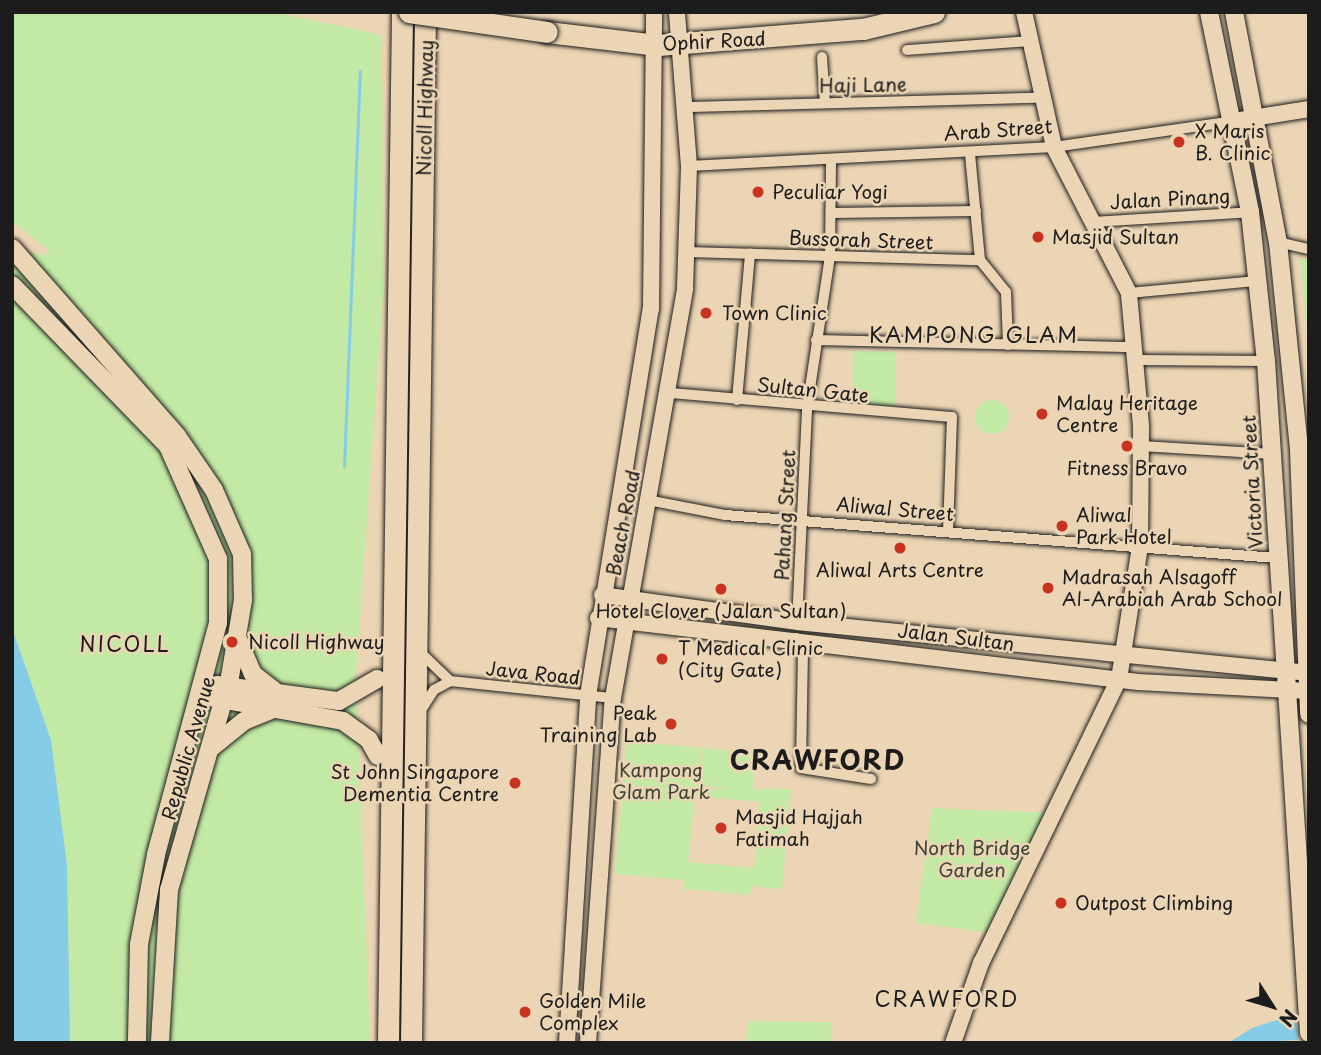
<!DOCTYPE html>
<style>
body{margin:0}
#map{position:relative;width:1321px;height:1055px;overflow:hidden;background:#ebd5b4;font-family:"Playpen Sans",sans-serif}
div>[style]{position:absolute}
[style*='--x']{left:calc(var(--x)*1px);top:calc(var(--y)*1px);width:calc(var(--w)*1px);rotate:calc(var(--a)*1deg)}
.green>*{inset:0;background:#c2eaa5;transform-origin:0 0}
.round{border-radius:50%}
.water>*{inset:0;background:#85cde6}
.stream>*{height:2.5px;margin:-1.25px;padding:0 1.25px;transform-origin:1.25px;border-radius:1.25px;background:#85cde6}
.roads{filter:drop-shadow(0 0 2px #1c1c1c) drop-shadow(0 0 2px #1c1c1c)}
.street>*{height:10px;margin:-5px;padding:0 5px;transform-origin:5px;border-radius:5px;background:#ebd5b4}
.secondary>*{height:16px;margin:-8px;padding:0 8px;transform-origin:8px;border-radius:8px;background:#ebd5b4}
.primary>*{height:18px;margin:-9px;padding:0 9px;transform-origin:9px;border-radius:9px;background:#ebd5b4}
.highway>*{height:21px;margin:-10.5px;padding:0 10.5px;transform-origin:10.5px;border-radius:10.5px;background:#ebd5b4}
.bridges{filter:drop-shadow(0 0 2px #1c1c1c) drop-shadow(0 0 2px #1c1c1c)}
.highway-bridge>*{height:21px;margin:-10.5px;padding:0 10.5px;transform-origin:10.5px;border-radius:10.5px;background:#ebd5b4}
.dots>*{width:19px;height:19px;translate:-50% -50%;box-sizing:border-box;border:4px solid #ebd5b4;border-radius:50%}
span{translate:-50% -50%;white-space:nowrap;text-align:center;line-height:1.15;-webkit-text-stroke:5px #ebd5b4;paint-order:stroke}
.street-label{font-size:19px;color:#1c1c1c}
.poi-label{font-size:19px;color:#1c1c1c}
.left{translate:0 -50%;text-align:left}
.right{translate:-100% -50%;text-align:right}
.park-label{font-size:19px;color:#3d4537}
.neighbourhood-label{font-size:21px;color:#1c1c1c;letter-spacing:2px}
.district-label{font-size:26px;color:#1c1c1c;font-weight:700;letter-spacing:2px}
.frame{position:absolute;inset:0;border:14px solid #1c1c1c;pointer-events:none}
.north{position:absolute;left:1237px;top:971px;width:70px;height:70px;-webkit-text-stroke:5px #ebd5b4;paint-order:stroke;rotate:127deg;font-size:19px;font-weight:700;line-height:28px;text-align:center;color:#1c1c1c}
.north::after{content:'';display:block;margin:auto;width:24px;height:32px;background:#1c1c1c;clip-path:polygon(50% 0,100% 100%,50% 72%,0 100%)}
</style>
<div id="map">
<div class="green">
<i style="clip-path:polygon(12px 12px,273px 12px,382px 35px,383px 295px,356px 675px,370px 1043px,70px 1043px,67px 865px,51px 740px,12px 628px,12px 249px,45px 255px,49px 250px,12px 222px)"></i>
<i style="clip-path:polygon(1300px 258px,1309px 260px,1309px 347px)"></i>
<i style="left:853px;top:351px;width:43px;height:55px;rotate:1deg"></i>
<i class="round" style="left:975px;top:400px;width:34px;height:34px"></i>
<i style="clip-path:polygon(evenodd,627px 741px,700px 748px,697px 789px,791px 789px,782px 889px,751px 886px,750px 895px,684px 889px,684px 880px,615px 874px,627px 741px,695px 796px,760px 802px,754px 868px,688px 862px,695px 796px)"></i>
<i style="left:702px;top:748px;width:54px;height:38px;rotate:5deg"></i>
<i style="clip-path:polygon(932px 808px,1048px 813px,987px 932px,916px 923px)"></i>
<i style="left:747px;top:1021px;width:84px;height:22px;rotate:1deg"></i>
</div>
<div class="water">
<i style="clip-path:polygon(12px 628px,51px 740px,67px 865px,70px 1043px,12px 1043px)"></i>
<i style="clip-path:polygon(1295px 1014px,1298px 1040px,1228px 1043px,1252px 1028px)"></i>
</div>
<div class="stream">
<i style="--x:344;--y:467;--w:396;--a:-87.7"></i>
</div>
<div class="roads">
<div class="street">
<i style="--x:907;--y:50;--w:122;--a:-4.2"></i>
<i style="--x:822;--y:57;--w:46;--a:86.3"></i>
<i style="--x:686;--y:107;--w:354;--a:-1.5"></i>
<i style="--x:970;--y:154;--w:106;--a:84.6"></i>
<i style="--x:689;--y:166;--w:365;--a:-3"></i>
<i style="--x:1054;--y:147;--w:182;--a:-8.2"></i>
<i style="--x:833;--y:213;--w:143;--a:-0.8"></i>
<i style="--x:1093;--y:222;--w:157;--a:-3.6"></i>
<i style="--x:1278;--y:242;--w:32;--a:13"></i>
<i style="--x:687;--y:252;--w:293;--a:1.6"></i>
<i style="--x:980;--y:260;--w:41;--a:50.9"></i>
<i style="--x:1006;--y:292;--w:53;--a:87.8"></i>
<i style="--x:1129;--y:293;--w:129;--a:-5.4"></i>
<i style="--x:816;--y:340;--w:320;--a:1.3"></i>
<i style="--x:1138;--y:360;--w:128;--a:0.4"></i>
<i style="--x:670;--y:393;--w:283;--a:4.9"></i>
<i style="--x:952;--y:417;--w:114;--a:92"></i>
<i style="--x:737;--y:400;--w:147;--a:-84.9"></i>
<i style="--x:1142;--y:446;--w:131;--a:3.5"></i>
<i style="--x:648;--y:500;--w:78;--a:11"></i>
<i style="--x:725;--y:515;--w:553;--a:4.46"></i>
<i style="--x:797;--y:622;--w:214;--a:-87.3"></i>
<i style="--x:807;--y:408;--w:154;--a:-81.4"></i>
<i style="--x:830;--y:256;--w:94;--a:-89.4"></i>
<i style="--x:796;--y:638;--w:14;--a:60"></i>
<i style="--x:803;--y:650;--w:118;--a:91"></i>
<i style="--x:801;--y:768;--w:71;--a:8.9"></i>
<i style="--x:420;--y:652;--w:42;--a:44"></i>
<i style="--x:450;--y:681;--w:164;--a:6"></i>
<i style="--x:421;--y:710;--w:24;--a:-57"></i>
<i style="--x:434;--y:690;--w:18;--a:-29"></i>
</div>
<div class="secondary">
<i style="--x:1234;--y:121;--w:76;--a:-9.1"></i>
<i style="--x:602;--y:595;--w:197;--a:7.9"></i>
<i style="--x:797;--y:622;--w:515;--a:5.69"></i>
<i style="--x:598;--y:618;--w:544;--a:6.76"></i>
<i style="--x:1138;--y:682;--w:171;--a:3"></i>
<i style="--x:567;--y:1043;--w:348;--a:-86.5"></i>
<i style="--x:588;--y:696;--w:392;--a:-80.8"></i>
<i style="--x:651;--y:309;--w:297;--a:-89.4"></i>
<i style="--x:588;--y:1043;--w:346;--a:-85.9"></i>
<i style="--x:613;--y:698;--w:416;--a:-80"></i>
<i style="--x:685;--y:288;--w:122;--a:-88.1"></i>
<i style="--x:689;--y:166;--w:154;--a:-94.5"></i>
<i style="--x:953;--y:1043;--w:85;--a:-70.7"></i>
<i style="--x:981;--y:963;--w:316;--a:-64.1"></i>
<i style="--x:1119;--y:679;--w:134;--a:-81"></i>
<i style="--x:1140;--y:547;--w:121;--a:-89.5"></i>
<i style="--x:1141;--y:426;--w:134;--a:-95.2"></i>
<i style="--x:1129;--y:293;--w:164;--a:-117.2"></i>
<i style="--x:1054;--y:147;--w:138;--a:-102.5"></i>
</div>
<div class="primary">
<i style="--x:1209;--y:12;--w:204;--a:78.4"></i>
<i style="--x:1250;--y:212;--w:150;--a:83.9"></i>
<i style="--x:1266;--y:361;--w:673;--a:86.34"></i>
<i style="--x:1234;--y:12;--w:234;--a:79.2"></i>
<i style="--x:1278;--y:242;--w:209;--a:84.2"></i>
<i style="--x:1299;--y:450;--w:264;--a:87.8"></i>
<i style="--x:12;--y:248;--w:250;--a:48.7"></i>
<i style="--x:177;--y:436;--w:65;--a:55.6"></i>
<i style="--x:214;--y:490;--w:70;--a:66.4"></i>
<i style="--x:242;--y:554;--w:46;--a:88.8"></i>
<i style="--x:243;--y:600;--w:78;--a:99.6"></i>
<i style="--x:230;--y:677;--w:222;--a:106"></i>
<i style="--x:169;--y:890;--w:153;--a:93.4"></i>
<i style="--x:12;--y:285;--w:224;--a:45.9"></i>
<i style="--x:168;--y:446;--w:124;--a:66.1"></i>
<i style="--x:218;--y:559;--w:64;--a:90"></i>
<i style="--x:218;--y:623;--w:240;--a:105"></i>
<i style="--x:156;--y:855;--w:91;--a:100.8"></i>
<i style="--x:139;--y:944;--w:99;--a:91.2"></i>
<i style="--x:238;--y:639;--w:38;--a:67"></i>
<i style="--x:253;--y:674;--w:28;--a:38"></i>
<i style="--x:217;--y:685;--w:123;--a:7.5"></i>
<i style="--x:339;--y:701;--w:44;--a:-30.1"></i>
<i style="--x:214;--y:698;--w:131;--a:10.1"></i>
<i style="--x:343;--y:721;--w:32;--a:36"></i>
<i style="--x:369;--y:740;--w:18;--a:61"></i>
<i style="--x:212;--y:747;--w:41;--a:-39.1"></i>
<i style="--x:244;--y:721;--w:32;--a:-22"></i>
</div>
<div class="highway">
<i style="--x:547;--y:32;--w:112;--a:6.7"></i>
<i style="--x:658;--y:45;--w:206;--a:-4.5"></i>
<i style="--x:863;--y:29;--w:73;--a:-13.5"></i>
<i style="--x:388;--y:1043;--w:1031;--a:-89.22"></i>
<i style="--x:411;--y:1043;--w:1031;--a:-89.22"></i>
</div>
</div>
<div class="bridges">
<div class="highway-bridge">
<i style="--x:409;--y:12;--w:139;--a:8.2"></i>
</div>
</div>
<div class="dots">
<i style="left:1179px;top:142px;background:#c8321e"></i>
<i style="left:758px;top:192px;background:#c8321e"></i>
<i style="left:1038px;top:237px;background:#c8321e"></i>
<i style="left:706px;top:313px;background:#c8321e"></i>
<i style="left:1042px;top:414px;background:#c8321e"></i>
<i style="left:1127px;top:446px;background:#c8321e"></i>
<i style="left:1062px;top:526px;background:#c8321e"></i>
<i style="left:900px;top:548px;background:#c8321e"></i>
<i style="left:1048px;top:588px;background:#c8321e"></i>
<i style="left:721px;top:589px;background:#c8321e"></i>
<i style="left:232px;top:642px;background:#c8321e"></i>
<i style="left:662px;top:659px;background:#c8321e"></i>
<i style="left:671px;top:724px;background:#c8321e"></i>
<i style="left:515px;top:783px;background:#c8321e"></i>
<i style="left:721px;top:828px;background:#c8321e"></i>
<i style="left:1061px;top:903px;background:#c8321e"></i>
<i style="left:525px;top:1012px;background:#c8321e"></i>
</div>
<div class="street-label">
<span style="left:714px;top:41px;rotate:-3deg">Ophir Road</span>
<span style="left:863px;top:85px;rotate:-1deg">Haji Lane</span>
<span style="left:425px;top:108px;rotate:-89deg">Nicoll Highway</span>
<span style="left:998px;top:130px;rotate:-4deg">Arab Street</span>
<span style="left:1170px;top:199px;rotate:-3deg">Jalan Pinang</span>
<span style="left:861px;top:240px;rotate:2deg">Bussorah Street</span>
<span style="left:813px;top:390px;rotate:6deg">Sultan Gate</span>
<span style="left:1252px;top:482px;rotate:-93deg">Victoria Street</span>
<span style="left:895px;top:509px;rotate:5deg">Aliwal Street</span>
<span style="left:785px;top:515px;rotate:-87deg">Pahang Street</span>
<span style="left:623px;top:523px;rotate:-79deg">Beach Road</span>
<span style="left:956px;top:637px;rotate:7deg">Jalan Sultan</span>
<span style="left:533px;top:673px;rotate:6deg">Java Road</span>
<span style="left:188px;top:748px;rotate:-74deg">Republic Avenue</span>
</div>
<div class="poi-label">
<span class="left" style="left:1195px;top:142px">X Maris<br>B. Clinic</span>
<span class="left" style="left:772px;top:192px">Peculiar Yogi</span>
<span class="left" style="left:1052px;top:237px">Masjid Sultan</span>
<span class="left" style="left:722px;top:313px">Town Clinic</span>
<span class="left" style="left:1056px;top:414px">Malay Heritage<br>Centre</span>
<span style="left:1127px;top:468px">Fitness Bravo</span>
<span class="left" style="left:1076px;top:526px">Aliwal<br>Park Hotel</span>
<span style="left:900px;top:570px">Aliwal Arts Centre</span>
<span class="left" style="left:1062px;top:588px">Madrasah Alsagoff<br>Al-Arabiah Arab School</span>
<span style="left:721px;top:611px">Hotel Clover (Jalan Sultan)</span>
<span class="left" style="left:248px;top:642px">Nicoll Highway</span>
<span class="left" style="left:678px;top:659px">T Medical Clinic<br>(City Gate)</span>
<span class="right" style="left:657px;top:724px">Peak<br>Training Lab</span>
<span class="right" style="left:499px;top:783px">St John Singapore<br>Dementia Centre</span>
<span class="left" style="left:735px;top:828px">Masjid Hajjah<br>Fatimah</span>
<span class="left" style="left:1075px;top:903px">Outpost Climbing</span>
<span class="left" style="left:539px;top:1012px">Golden Mile<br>Complex</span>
</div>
<div class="park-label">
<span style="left:661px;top:781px">Kampong<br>Glam Park</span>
<span style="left:972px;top:859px">North Bridge<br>Garden</span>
</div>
<div class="neighbourhood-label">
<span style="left:974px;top:334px">KAMPONG GLAM</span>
<span style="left:125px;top:643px">NICOLL</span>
<span style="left:947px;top:998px">CRAWFORD</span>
</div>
<div class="district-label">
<span style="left:818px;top:760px">CRAWFORD</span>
</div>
<div class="frame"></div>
<div class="north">N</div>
</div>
